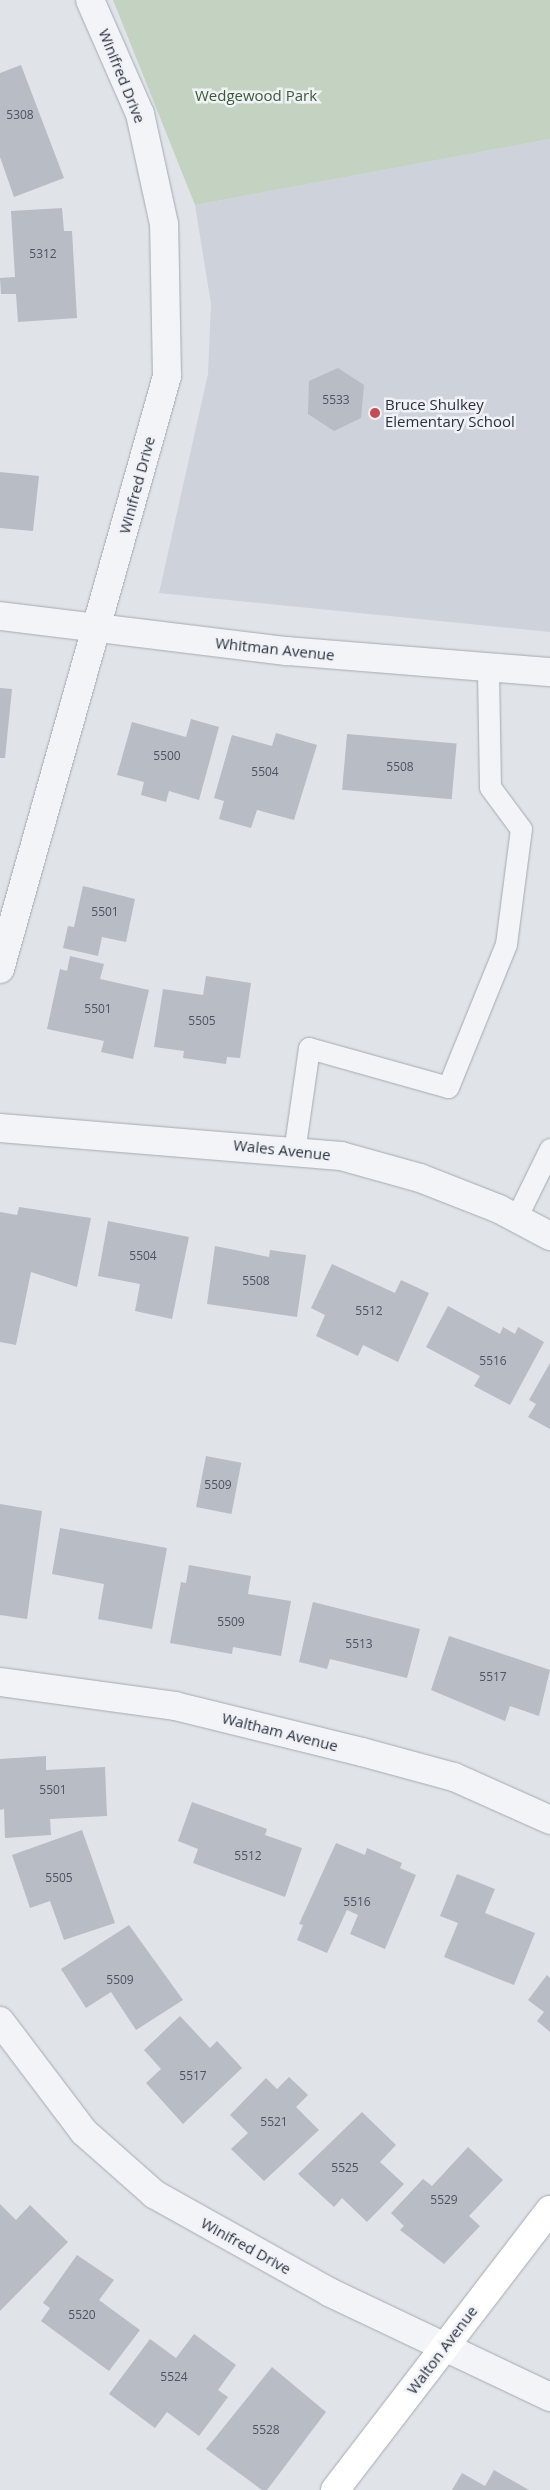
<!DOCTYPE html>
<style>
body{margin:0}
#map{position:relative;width:550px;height:2490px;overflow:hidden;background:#e0e3e8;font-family:"Open Sans",sans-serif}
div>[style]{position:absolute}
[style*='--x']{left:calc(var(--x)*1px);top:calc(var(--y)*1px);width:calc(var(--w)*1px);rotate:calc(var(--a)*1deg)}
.built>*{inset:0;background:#ced2da}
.green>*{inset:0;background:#c4d2c2}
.building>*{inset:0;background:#b8bcc5;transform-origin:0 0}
.roads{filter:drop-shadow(0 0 1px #a5aab2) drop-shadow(0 0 1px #a5aab2)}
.lane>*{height:21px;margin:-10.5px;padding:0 10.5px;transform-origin:10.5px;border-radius:10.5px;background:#f3f4f7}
.street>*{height:28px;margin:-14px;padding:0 14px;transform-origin:14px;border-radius:14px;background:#f3f4f7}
.secondary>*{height:28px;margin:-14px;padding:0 14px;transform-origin:14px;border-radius:14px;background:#fff}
.dots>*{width:14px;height:14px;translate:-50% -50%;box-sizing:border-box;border:2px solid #f0f2f6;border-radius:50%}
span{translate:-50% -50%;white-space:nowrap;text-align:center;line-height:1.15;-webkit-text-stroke:5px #f0f2f6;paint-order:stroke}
.number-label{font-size:12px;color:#4d5360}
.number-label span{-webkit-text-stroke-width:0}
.street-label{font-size:15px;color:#29303f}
.park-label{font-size:15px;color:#3b5a37}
.poi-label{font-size:15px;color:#29303f}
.left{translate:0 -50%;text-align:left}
</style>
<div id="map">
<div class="built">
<i style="clip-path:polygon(550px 139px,550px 632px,159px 593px,208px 374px,211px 304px,195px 205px)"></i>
</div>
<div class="green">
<i style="clip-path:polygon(113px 0,550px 0,550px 139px,195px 205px)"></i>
</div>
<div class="building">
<i style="clip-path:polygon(21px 65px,64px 178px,14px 197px,0 157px,0 73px)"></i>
<i style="clip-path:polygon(62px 208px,64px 231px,72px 231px,77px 318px,18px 322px,16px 294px,1px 294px,0 278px,15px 277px,11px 211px)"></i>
<i style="clip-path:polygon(338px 368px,364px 385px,361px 418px,334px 431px,308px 414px,309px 381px)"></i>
<i style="clip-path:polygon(0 472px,39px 476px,33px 531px,0 528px)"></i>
<i style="clip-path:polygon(0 688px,12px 689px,5px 758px,0 758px)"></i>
<i style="clip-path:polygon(191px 719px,219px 727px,199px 800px,169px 791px,166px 802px,141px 795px,144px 782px,117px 775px,132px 722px,186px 737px)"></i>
<i style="clip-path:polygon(276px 733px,317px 745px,294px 820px,257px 810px,251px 828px,219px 819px,224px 801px,214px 798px,232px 735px,272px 746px)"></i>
<i style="left:347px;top:734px;width:110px;height:56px;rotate:5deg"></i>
<i style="clip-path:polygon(83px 886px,135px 899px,126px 942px,102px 937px,98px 956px,63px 948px,68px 926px,74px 927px)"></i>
<i style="clip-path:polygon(70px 956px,104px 964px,100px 979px,149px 990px,133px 1059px,101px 1052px,104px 1041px,47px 1029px,60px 969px,67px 971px)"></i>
<i style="clip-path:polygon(206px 976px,251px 983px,240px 1058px,227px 1057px,226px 1064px,183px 1058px,184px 1051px,154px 1047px,163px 989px,203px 995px)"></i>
<i style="clip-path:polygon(19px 1207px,91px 1218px,77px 1287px,31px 1272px,16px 1345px,0 1342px,0 1212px,17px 1215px)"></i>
<i style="clip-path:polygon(108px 1221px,189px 1237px,172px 1319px,135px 1311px,140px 1284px,98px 1276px)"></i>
<i style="clip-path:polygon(215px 1246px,269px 1257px,270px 1250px,306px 1255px,297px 1317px,207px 1304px)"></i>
<i style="clip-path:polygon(332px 1264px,395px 1293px,401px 1280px,429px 1293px,398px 1362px,363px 1345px,358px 1356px,316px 1336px,325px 1315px,311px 1308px)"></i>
<i style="clip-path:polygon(448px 1306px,500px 1334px,503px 1327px,515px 1334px,518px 1327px,544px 1342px,510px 1405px,474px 1386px,480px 1376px,426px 1347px)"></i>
<i style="clip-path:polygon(550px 1363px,550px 1429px,528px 1417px,536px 1404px,529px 1400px)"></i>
<i style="left:206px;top:1456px;width:36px;height:52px;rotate:11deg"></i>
<i style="clip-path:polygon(0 1504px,42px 1511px,27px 1619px,0 1615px)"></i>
<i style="clip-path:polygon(60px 1528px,167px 1548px,152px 1629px,98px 1619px,104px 1584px,52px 1574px)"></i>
<i style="clip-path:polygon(189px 1565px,251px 1576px,248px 1594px,291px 1601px,281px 1656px,233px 1647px,232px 1654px,170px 1643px,181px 1582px,186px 1583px)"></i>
<i style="clip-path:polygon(313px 1602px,420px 1629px,407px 1678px,330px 1659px,327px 1669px,299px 1662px)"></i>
<i style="clip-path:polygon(449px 1636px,550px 1670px,539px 1716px,510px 1706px,505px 1721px,431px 1690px)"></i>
<i style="clip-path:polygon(46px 1756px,46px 1770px,105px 1767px,107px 1816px,50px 1819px,51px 1835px,5px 1838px,4px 1809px,0 1810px,0 1759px)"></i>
<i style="clip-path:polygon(192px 1802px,267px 1829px,265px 1835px,302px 1848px,285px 1897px,193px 1863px,198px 1849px,178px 1841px)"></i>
<i style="clip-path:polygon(82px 1830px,115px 1923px,64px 1940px,50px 1901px,30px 1908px,12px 1855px)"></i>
<i style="clip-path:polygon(336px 1843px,365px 1855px,367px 1848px,402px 1863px,400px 1868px,416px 1875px,385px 1949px,350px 1934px,358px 1915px,347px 1910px,327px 1953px,297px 1940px,303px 1925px,299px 1924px)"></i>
<i style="clip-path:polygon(457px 1874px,495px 1889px,485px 1913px,535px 1933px,514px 1985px,444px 1957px,458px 1923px,440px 1916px)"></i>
<i style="clip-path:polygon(129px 1925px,183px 2000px,136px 2030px,111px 1992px,86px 2008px,61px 1969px)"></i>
<i style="clip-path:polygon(547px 1975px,550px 1978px,550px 2032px,537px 2021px,544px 2012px,528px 2000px)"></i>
<i style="clip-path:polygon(180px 2016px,210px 2048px,217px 2041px,242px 2068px,183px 2124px,146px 2083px,161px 2069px,144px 2050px)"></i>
<i style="clip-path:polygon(289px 2077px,308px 2095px,296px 2107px,319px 2130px,264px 2181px,231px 2149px,248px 2133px,230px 2115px,266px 2078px,277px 2089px)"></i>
<i style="clip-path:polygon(362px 2112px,396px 2145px,380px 2162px,404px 2184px,367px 2222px,342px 2198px,334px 2207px,298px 2174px)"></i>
<i style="clip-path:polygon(468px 2147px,503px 2180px,469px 2216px,480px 2226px,444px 2264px,400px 2230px,404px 2226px,391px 2213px,423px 2179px,432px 2186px)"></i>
<i style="clip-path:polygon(0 2204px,16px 2220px,30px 2205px,68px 2242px,0 2311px)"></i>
<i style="clip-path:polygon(77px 2255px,114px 2280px,99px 2300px,140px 2330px,109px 2371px,41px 2321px,50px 2308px,43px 2303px)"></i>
<i style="clip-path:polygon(194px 2334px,236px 2365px,218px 2390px,228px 2397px,199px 2436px,167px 2412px,155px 2428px,109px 2394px,150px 2339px,176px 2358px)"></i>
<i style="clip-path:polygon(272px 2367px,326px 2412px,267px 2490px,262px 2490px,206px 2449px)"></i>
<i style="clip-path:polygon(494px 2470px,529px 2490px,452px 2490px,462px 2473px,485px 2486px)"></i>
</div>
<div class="roads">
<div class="lane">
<i style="--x:294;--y:1152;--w:105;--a:-81.8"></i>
<i style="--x:309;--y:1048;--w:144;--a:15.7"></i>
<i style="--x:448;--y:1087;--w:154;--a:-67.9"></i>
<i style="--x:506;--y:944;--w:116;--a:-82.6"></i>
<i style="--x:521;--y:829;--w:52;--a:-126.4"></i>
<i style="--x:490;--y:787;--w:120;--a:-91"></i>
<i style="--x:516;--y:1218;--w:77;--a:-63.8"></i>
</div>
<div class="street">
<i style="--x:0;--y:616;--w:289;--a:7"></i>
<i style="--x:287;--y:651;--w:264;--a:4.6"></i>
<i style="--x:0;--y:969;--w:616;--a:-74.27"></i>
<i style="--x:167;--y:376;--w:152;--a:-91.1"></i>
<i style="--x:164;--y:224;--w:113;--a:-102.3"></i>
<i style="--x:140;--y:114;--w:124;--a:-113.7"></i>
<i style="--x:0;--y:1128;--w:342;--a:4.7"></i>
<i style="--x:341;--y:1156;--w:82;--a:15.6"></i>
<i style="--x:420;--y:1178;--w:85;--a:21.4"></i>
<i style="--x:499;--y:1209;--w:58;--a:27.9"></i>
<i style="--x:0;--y:1682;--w:177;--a:7.8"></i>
<i style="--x:175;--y:1706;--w:193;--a:13.8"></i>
<i style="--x:362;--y:1752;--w:95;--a:15.2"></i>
<i style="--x:454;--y:1777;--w:105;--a:24.1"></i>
<i style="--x:0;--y:2021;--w:139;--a:52.9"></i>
<i style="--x:84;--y:2132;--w:94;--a:41.5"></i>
<i style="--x:154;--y:2194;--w:201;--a:29.2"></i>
<i style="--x:329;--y:2292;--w:245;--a:25.4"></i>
</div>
<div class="secondary">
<i style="--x:335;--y:2490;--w:353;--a:-52.5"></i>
</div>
</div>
<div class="dots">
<i style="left:375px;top:413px;background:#c84a53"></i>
</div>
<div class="number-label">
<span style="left:20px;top:115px">5308</span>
<span style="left:43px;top:254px">5312</span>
<span style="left:336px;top:400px">5533</span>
<span style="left:167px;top:756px">5500</span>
<span style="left:400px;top:767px">5508</span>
<span style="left:265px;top:772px">5504</span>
<span style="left:105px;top:912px">5501</span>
<span style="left:98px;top:1009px">5501</span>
<span style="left:202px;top:1021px">5505</span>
<span style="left:143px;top:1256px">5504</span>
<span style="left:256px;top:1281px">5508</span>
<span style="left:369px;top:1311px">5512</span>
<span style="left:493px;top:1361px">5516</span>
<span style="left:218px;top:1485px">5509</span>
<span style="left:231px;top:1622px">5509</span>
<span style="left:359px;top:1644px">5513</span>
<span style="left:493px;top:1677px">5517</span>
<span style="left:53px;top:1790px">5501</span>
<span style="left:248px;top:1856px">5512</span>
<span style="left:59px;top:1878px">5505</span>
<span style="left:357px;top:1902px">5516</span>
<span style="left:120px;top:1980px">5509</span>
<span style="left:193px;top:2076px">5517</span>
<span style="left:274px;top:2122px">5521</span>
<span style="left:345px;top:2168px">5525</span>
<span style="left:444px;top:2200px">5529</span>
<span style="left:82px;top:2315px">5520</span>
<span style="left:174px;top:2377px">5524</span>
<span style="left:266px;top:2430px">5528</span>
</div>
<div class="street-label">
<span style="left:122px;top:76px;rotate:68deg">Winifred Drive</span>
<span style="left:137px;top:485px;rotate:-75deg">Winifred Drive</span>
<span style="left:275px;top:649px;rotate:6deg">Whitman Avenue</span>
<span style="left:282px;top:1150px;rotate:6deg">Wales Avenue</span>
<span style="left:280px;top:1732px;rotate:14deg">Waltham Avenue</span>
<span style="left:246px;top:2246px;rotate:29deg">Winifred Drive</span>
<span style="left:442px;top:2350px;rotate:-53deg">Walton Avenue</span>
</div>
<div class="park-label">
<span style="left:256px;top:96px">Wedgewood Park</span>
</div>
<div class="poi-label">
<span class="left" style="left:385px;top:413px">Bruce Shulkey<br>Elementary School</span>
</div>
</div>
